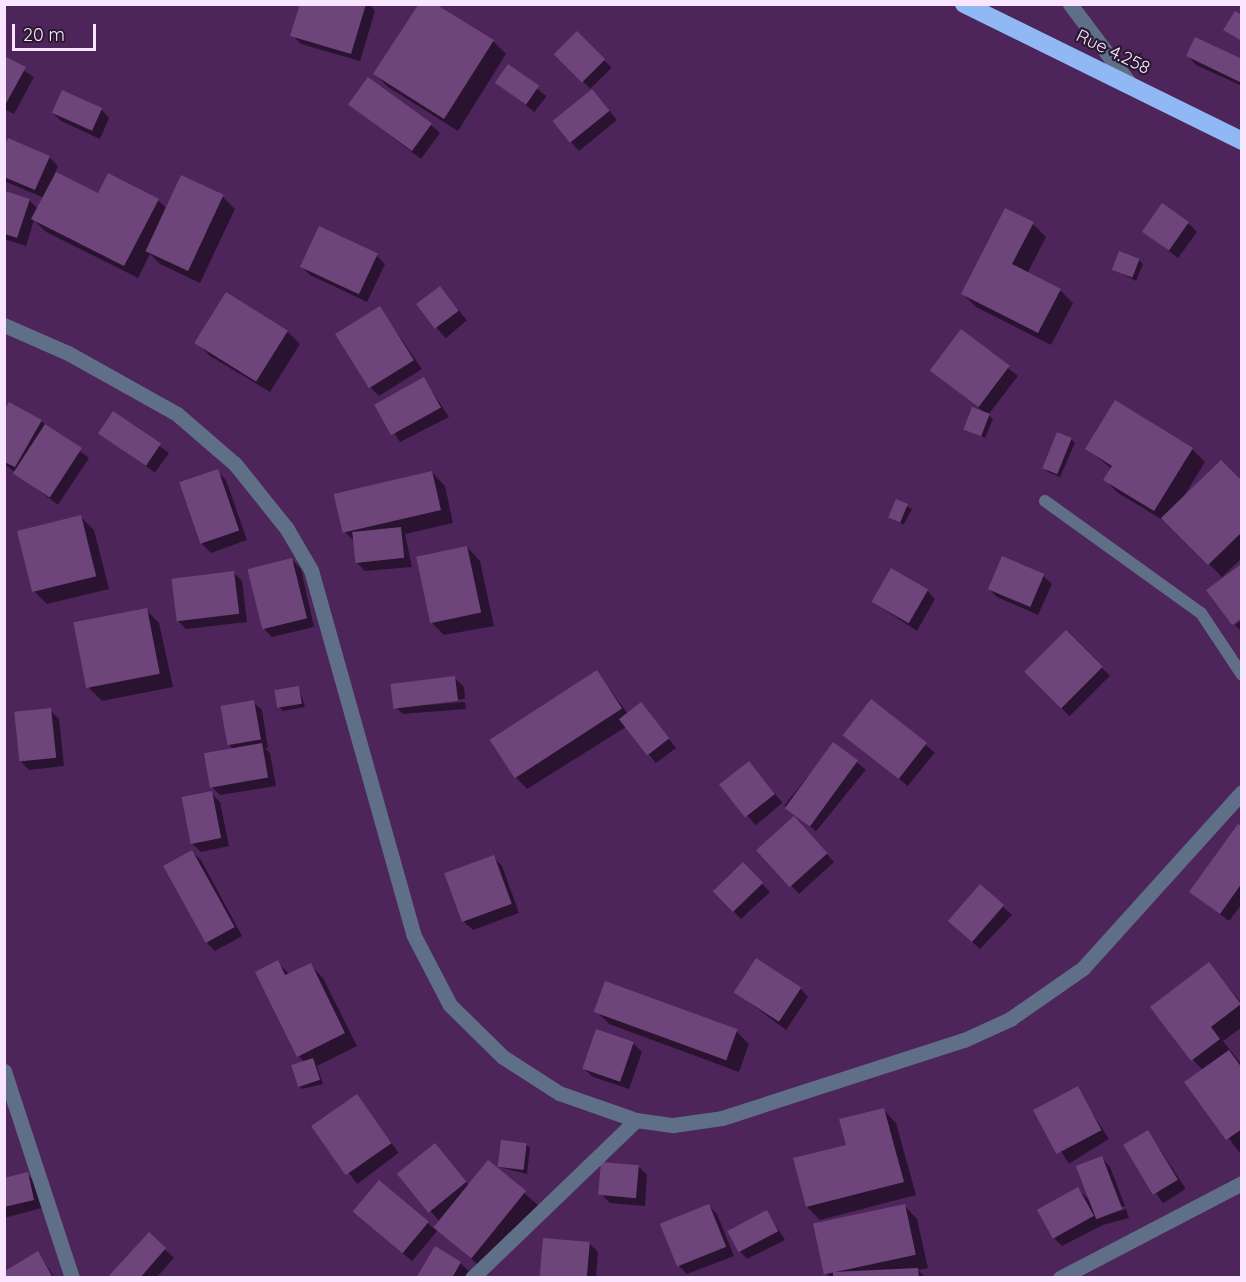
<!DOCTYPE html>
<style>
body{margin:0}
#map{position:relative;width:1246px;height:1282px;overflow:hidden;background:#4e255a;font-family:Quicksand,sans-serif}
div>[style]{position:absolute}
[style*='--x']{left:calc(var(--x)*1px);top:calc(var(--y)*1px);width:calc(var(--w)*1px);rotate:calc(var(--a)*1deg)}
.shadow>*{inset:0;background:#0007;transform-origin:0 0}
.building>*{inset:0;background:#6e457a;transform-origin:0 0}
.lane>*{height:12px;margin:-6px;padding:0 6px;transform-origin:6px;border-radius:6px;background:#5f6f88}
.street>*{height:15px;margin:-7.5px;padding:0 7.5px;transform-origin:7.5px;border-radius:7.5px;background:#5f6f88}
.highway>*{height:18px;margin:-9px;padding:0 9px;transform-origin:9px;border-radius:9px;background:#90b8f4}
span{translate:-50% -50%;white-space:nowrap;text-align:center;line-height:1.15;-webkit-text-stroke:4.5px #2a1830;paint-order:stroke}
.street-label{font-size:18px;color:#f9e5ff}
.frame{position:absolute;inset:0;border:6px solid #f9e5ff;pointer-events:none}
.scale{position:absolute;left:12px;top:24px;width:84px;height:27px;box-sizing:border-box;border:3px solid #f9e5ff;border-top:0;padding-left:8px;font-size:18px;line-height:21px;white-space:nowrap;color:#f9e5ff;-webkit-text-stroke:4px #2a1830;paint-order:stroke}
</style>
<div id="map">
<div class="shadow">
<i style="clip-path:polygon(301px 4px,369px 4px,375px 11px,360px 61px,301px 44px,292px 35px)"></i>
<i style="clip-path:polygon(419px 4px,435px 4px,493px 41px,506px 54px,458px 131px,388px 87px,375px 74px)"></i>
<i style="left:577px;top:33px;width:49px;height:30px;rotate:45deg"></i>
<i style="clip-path:polygon(1188px 56px,1242px 61px,1242px 86px,1196px 65px)"></i>
<i style="clip-path:polygon(4px 58px,34px 77px,14px 114px,4px 109px)"></i>
<i style="left:508px;top:66px;width:49px;height:20px;rotate:38deg"></i>
<i style="clip-path:polygon(600px 99px,617px 120px,579px 151px,571px 142px)"></i>
<i style="clip-path:polygon(350px 105px,431px 125px,440px 133px,421px 159px)"></i>
<i style="clip-path:polygon(101px 109px,109px 118px,100px 139px,61px 121px,53px 113px)"></i>
<i style="clip-path:polygon(4px 151px,49px 157px,58px 166px,55px 173px,99px 195px,158px 200px,167px 209px,222px 196px,235px 209px,200px 283px,160px 264px,150px 254px,138px 278px,46px 232px,34px 220px,26px 246px,4px 239px,4px 192px,29px 200px,38px 209px,44px 198px,4px 181px)"></i>
<i style="clip-path:polygon(1188px 223px,1197px 232px,1178px 258px,1143px 231px)"></i>
<i style="clip-path:polygon(1033px 224px,1046px 237px,1027px 274px,1060px 290px,1073px 303px,1051px 345px,976px 307px,963px 294px)"></i>
<i style="clip-path:polygon(377px 256px,385px 264px,367px 302px,310px 275px,301px 266px)"></i>
<i style="clip-path:polygon(1139px 260px,1143px 264px,1136px 281px,1113px 269px)"></i>
<i style="left:440px;top:288px;width:42px;height:28px;rotate:50deg"></i>
<i style="clip-path:polygon(380px 308px,422px 369px,379px 396px,370px 387px)"></i>
<i style="clip-path:polygon(287px 331px,300px 344px,270px 392px,210px 356px,197px 343px)"></i>
<i style="clip-path:polygon(961px 331px,1018px 376px,988px 415px,993px 419px,985px 438px,965px 428px,985px 413px,931px 370px)"></i>
<i style="clip-path:polygon(424px 379px,449px 417px,400px 442px,376px 404px)"></i>
<i style="clip-path:polygon(4px 413px,41px 421px,89px 458px,58px 505px,4px 464px)"></i>
<i style="left:114px;top:413px;width:68px;height:24px;rotate:36deg"></i>
<i style="clip-path:polygon(1071px 439px,1075px 443px,1060px 477px,1048px 472px,1044px 468px)"></i>
<i style="clip-path:polygon(1087px 449px,1192px 449px,1205px 462px,1184px 496px,1242px 483px,1242px 558px,1222px 577px,1168px 523px,1118px 493px,1105px 480px,1112px 469px)"></i>
<i style="clip-path:polygon(217px 471px,226px 480px,247px 540px,211px 553px,202px 544px)"></i>
<i style="clip-path:polygon(432px 472px,445px 486px,453px 523px,405px 534px,412px 567px,365px 571px,356px 562px,355px 542px,344px 531px,335px 493px)"></i>
<i style="left:897px;top:501px;width:17px;height:18px;rotate:28deg"></i>
<i style="clip-path:polygon(81px 517px,94px 530px,109px 589px,47px 604px,34px 591px)"></i>
<i style="clip-path:polygon(467px 547px,480px 561px,494px 626px,444px 635px,431px 622px)"></i>
<i style="clip-path:polygon(292px 560px,301px 569px,314px 627px,272px 637px,263px 628px)"></i>
<i style="clip-path:polygon(1240px 567px,1242px 568px,1242px 616px)"></i>
<i style="clip-path:polygon(234px 573px,242px 581px,247px 622px,186px 629px,177px 620px)"></i>
<i style="clip-path:polygon(1043px 576px,1052px 584px,1038px 615px,997px 597px,989px 589px)"></i>
<i style="clip-path:polygon(927px 590px,935px 599px,917px 631px,873px 602px)"></i>
<i style="clip-path:polygon(146px 610px,159px 623px,173px 687px,102px 701px,89px 688px)"></i>
<i style="clip-path:polygon(1242px 620px,1242px 632px,1235px 625px)"></i>
<i style="left:1066px;top:632px;width:62px;height:57px;rotate:45deg"></i>
<i style="clip-path:polygon(597px 672px,628px 714px,649px 713px,676px 748px,656px 763px,626px 727px,527px 789px,514px 775px)"></i>
<i style="clip-path:polygon(455px 678px,464px 687px,465px 699px,399px 704px,399px 707px,465px 702px,466px 709px,403px 714px,394px 706px)"></i>
<i style="clip-path:polygon(299px 688px,305px 707px,283px 711px,279px 707px)"></i>
<i style="left:871px;top:701px;width:82px;height:43px;rotate:39deg"></i>
<i style="clip-path:polygon(253px 702px,262px 710px,268px 748px,265px 748px,270px 753px,276px 786px,220px 795px,211px 786px,233px 749px,228px 744px)"></i>
<i style="clip-path:polygon(50px 710px,59px 719px,64px 766px,29px 770px,20px 761px)"></i>
<i style="left:834px;top:744px;width:41px;height:79px;rotate:39deg"></i>
<i style="left:749px;top:763px;width:52px;height:35px;rotate:50deg"></i>
<i style="clip-path:polygon(211px 793px,220px 802px,229px 846px,201px 852px,192px 843px)"></i>
<i style="clip-path:polygon(803px 827px,834px 862px,799px 894px,759px 850px)"></i>
<i style="clip-path:polygon(1242px 828px,1242px 904px,1229px 921px,1191px 892px)"></i>
<i style="clip-path:polygon(192px 852px,201px 860px,242px 936px,215px 951px,206px 942px)"></i>
<i style="clip-path:polygon(493px 857px,502px 866px,519px 913px,473px 930px,464px 922px)"></i>
<i style="clip-path:polygon(743px 864px,770px 892px,741px 919px,733px 911px)"></i>
<i style="clip-path:polygon(980px 886px,1012px 915px,980px 949px,958px 929px)"></i>
<i style="clip-path:polygon(277px 962px,290px 975px,310px 965px,323px 978px,357px 1046px,317px 1066px,323px 1084px,302px 1089px,298px 1085px,305px 1062px,298px 1056px)"></i>
<i style="clip-path:polygon(1209px 964px,1242px 1003px,1242px 1027px,1223px 1041px,1242px 1065px,1240px 1153px,1186px 1082px,1203px 1070px,1193px 1060px)"></i>
<i style="clip-path:polygon(800px 988px,808px 997px,786px 1030px,735px 992px)"></i>
<i style="clip-path:polygon(596px 1011px,736px 1031px,749px 1044px,739px 1072px,609px 1024px)"></i>
<i style="clip-path:polygon(633px 1043px,642px 1052px,629px 1089px,593px 1077px,584px 1069px)"></i>
<i style="left:1077px;top:1088px;width:60px;height:47px;rotate:58deg"></i>
<i style="left:356px;top:1096px;width:71px;height:52px;rotate:53deg"></i>
<i style="clip-path:polygon(883px 1109px,896px 1123px,916px 1195px,820px 1220px,807px 1207px,847px 1146px)"></i>
<i style="left:1148px;top:1131px;width:69px;height:27px;rotate:57deg"></i>
<i style="clip-path:polygon(526px 1144px,530px 1148px,527px 1174px,499px 1167px)"></i>
<i style="clip-path:polygon(443px 1154px,469px 1185px,488px 1162px,538px 1205px,484px 1270px,438px 1230px,412px 1261px,363px 1220px,428px 1223px,433px 1228px,439px 1221px,399px 1174px)"></i>
<i style="clip-path:polygon(1102px 1158px,1110px 1167px,1125px 1206px,1098px 1217px,1126px 1209px,1129px 1218px,1103px 1225px,1062px 1246px,1054px 1238px,1078px 1189px,1090px 1201px)"></i>
<i style="clip-path:polygon(638px 1166px,647px 1175px,645px 1206px,610px 1203px,601px 1194px)"></i>
<i style="clip-path:polygon(27px 1174px,36px 1183px,42px 1208px,4px 1218px,4px 1180px)"></i>
<i style="clip-path:polygon(904px 1205px,917px 1219px,928px 1268px,918px 1270px,926px 1278px,830px 1278px,826px 1273px)"></i>
<i style="clip-path:polygon(709px 1206px,717px 1214px,734px 1256px,687px 1274px,678px 1265px)"></i>
<i style="clip-path:polygon(767px 1212px,785px 1240px,747px 1259px,739px 1250px)"></i>
<i style="clip-path:polygon(149px 1234px,174px 1258px,156px 1278px,109px 1278px)"></i>
<i style="clip-path:polygon(589px 1243px,598px 1252px,596px 1278px,541px 1278px)"></i>
<i style="clip-path:polygon(38px 1253px,55px 1278px,4px 1278px,4px 1272px)"></i>
<i style="clip-path:polygon(460px 1263px,469px 1271px,465px 1278px,418px 1278px)"></i>
</div>
<div class="building">
<i style="clip-path:polygon(300px 4px,366px 4px,351px 54px,290px 36px)"></i>
<i style="clip-path:polygon(418px 5px,437px 5px,494px 40px,444px 119px,373px 74px)"></i>
<i style="clip-path:polygon(1235px 11px,1242px 15px,1242px 41px,1223px 30px)"></i>
<i style="left:577px;top:31px;width:40px;height:33px;rotate:45deg"></i>
<i style="clip-path:polygon(1195px 37px,1242px 59px,1242px 83px,1186px 56px)"></i>
<i style="clip-path:polygon(4px 56px,26px 67px,4px 107px)"></i>
<i style="left:508px;top:64px;width:38px;height:23px;rotate:35deg"></i>
<i style="left:368px;top:77px;width:79px;height:34px;rotate:36deg"></i>
<i style="left:592px;top:89px;width:28px;height:51px;rotate:51deg"></i>
<i style="left:62px;top:90px;width:44px;height:25px;rotate:24deg"></i>
<i style="clip-path:polygon(8px 138px,50px 156px,35px 190px,4px 177px,4px 147px)"></i>
<i style="clip-path:polygon(56px 172px,98px 193px,108px 173px,159px 199px,124px 266px,31px 219px)"></i>
<i style="left:181px;top:175px;width:47px;height:84px;rotate:25deg"></i>
<i style="clip-path:polygon(5px 191px,30px 199px,17px 238px,5px 234px)"></i>
<i style="left:1162px;top:203px;width:33px;height:35px;rotate:35deg"></i>
<i style="clip-path:polygon(1005px 208px,1034px 222px,1012px 264px,1061px 289px,1038px 333px,961px 294px)"></i>
<i style="left:319px;top:226px;width:65px;height:45px;rotate:25deg"></i>
<i style="left:1119px;top:251px;width:22px;height:20px;rotate:21deg"></i>
<i style="left:440px;top:286px;width:31px;height:30px;rotate:53deg"></i>
<i style="left:226px;top:292px;width:73px;height:60px;rotate:32deg"></i>
<i style="left:380px;top:306px;width:64px;height:53px;rotate:58deg"></i>
<i style="left:961px;top:329px;width:61px;height:52px;rotate:37deg"></i>
<i style="left:424px;top:377px;width:35px;height:57px;rotate:61deg"></i>
<i style="clip-path:polygon(1115px 400px,1193px 448px,1154px 511px,1103px 480px,1112px 466px,1085px 449px)"></i>
<i style="clip-path:polygon(9px 402px,42px 420px,15px 467px,4px 462px,4px 410px)"></i>
<i style="left:972px;top:407px;width:19px;height:24px;rotate:21deg"></i>
<i style="left:113px;top:411px;width:58px;height:27px;rotate:34deg"></i>
<i style="left:45px;top:424px;width:44px;height:59px;rotate:33deg"></i>
<i style="left:1057px;top:432px;width:16px;height:39px;rotate:22deg"></i>
<i style="clip-path:polygon(1221px 460px,1242px 481px,1242px 532px,1208px 565px,1161px 518px)"></i>
<i style="left:218px;top:469px;width:65px;height:41px;rotate:71deg"></i>
<i style="left:432px;top:471px;width:40px;height:101px;rotate:77deg"></i>
<i style="left:896px;top:499px;width:13px;height:20px;rotate:23deg"></i>
<i style="left:81px;top:515px;width:63px;height:66px;rotate:76deg"></i>
<i style="left:401px;top:527px;width:31px;height:49px;rotate:84deg"></i>
<i style="left:467px;top:546px;width:68px;height:52px;rotate:78deg"></i>
<i style="left:1002px;top:556px;width:46px;height:36px;rotate:23deg"></i>
<i style="left:292px;top:558px;width:62px;height:46px;rotate:76deg"></i>
<i style="clip-path:polygon(1240px 565px,1242px 618px,1232px 625px,1206px 590px)"></i>
<i style="left:891px;top:568px;width:43px;height:39px;rotate:30deg"></i>
<i style="left:234px;top:571px;width:43px;height:63px;rotate:83deg"></i>
<i style="left:147px;top:608px;width:67px;height:75px;rotate:79deg"></i>
<i style="left:1066px;top:630px;width:52px;height:59px;rotate:45deg"></i>
<i style="left:597px;top:670px;width:46px;height:128px;rotate:57deg"></i>
<i style="left:455px;top:676px;width:25px;height:65px;rotate:83deg"></i>
<i style="left:299px;top:686px;width:18px;height:25px;rotate:81deg"></i>
<i style="left:871px;top:699px;width:71px;height:46px;rotate:38deg"></i>
<i style="left:254px;top:700px;width:40px;height:34px;rotate:80deg"></i>
<i style="left:641px;top:702px;width:46px;height:28px;rotate:52deg"></i>
<i style="left:51px;top:708px;width:50px;height:37px;rotate:84deg"></i>
<i style="left:833px;top:742px;width:31px;height:82px;rotate:36deg"></i>
<i style="left:262px;top:743px;width:35px;height:59px;rotate:80deg"></i>
<i style="left:749px;top:761px;width:42px;height:38px;rotate:52deg"></i>
<i style="left:212px;top:791px;width:48px;height:31px;rotate:79deg"></i>
<i style="left:794px;top:816px;width:50px;height:51px;rotate:48deg"></i>
<i style="clip-path:polygon(1238px 824px,1242px 826px,1242px 883px,1220px 914px,1189px 892px)"></i>
<i style="left:192px;top:850px;width:88px;height:33px;rotate:61deg"></i>
<i style="left:494px;top:855px;width:52px;height:53px;rotate:70deg"></i>
<i style="left:743px;top:862px;width:29px;height:42px;rotate:46deg"></i>
<i style="left:980px;top:884px;width:32px;height:49px;rotate:41deg"></i>
<i style="left:756px;top:958px;width:54px;height:41px;rotate:33deg"></i>
<i style="clip-path:polygon(278px 960px,285px 975px,311px 963px,345px 1033px,297px 1057px,255px 972px)"></i>
<i style="clip-path:polygon(1209px 962px,1241px 1004px,1211px 1027px,1220px 1039px,1191px 1061px,1150px 1007px)"></i>
<i style="left:605px;top:981px;width:141px;height:33px;rotate:20deg"></i>
<i style="left:596px;top:1029px;width:40px;height:42px;rotate:19deg"></i>
<i style="clip-path:polygon(1229px 1050px,1242px 1068px,1242px 1129px,1226px 1140px,1184px 1082px)"></i>
<i style="left:313px;top:1058px;width:23px;height:23px;rotate:72deg"></i>
<i style="left:1078px;top:1086px;width:50px;height:51px;rotate:62deg"></i>
<i style="left:357px;top:1094px;width:60px;height:56px;rotate:55deg"></i>
<i style="clip-path:polygon(884px 1108px,904px 1182px,806px 1207px,793px 1158px,846px 1145px,839px 1119px)"></i>
<i style="left:1148px;top:1130px;width:58px;height:29px;rotate:59deg"></i>
<i style="left:501px;top:1140px;width:26px;height:27px;rotate:7deg"></i>
<i style="left:435px;top:1143px;width:50px;height:49px;rotate:51deg"></i>
<i style="left:1102px;top:1156px;width:57px;height:28px;rotate:69deg"></i>
<i style="left:488px;top:1160px;width:49px;height:87px;rotate:39deg"></i>
<i style="left:601px;top:1162px;width:38px;height:33px;rotate:5deg"></i>
<i style="clip-path:polygon(28px 1172px,34px 1200px,4px 1207px,4px 1178px)"></i>
<i style="left:379px;top:1180px;width:65px;height:41px;rotate:40deg"></i>
<i style="left:1078px;top:1187px;width:33px;height:47px;rotate:61deg"></i>
<i style="left:709px;top:1204px;width:46px;height:53px;rotate:68deg"></i>
<i style="left:905px;top:1204px;width:52px;height:94px;rotate:78deg"></i>
<i style="left:767px;top:1210px;width:24px;height:45px;rotate:62deg"></i>
<i style="clip-path:polygon(149px 1232px,166px 1248px,140px 1278px,107px 1278px)"></i>
<i style="left:543px;top:1238px;width:47px;height:40px;rotate:5deg"></i>
<i style="clip-path:polygon(435px 1246px,461px 1262px,452px 1278px,416px 1278px)"></i>
<i style="clip-path:polygon(38px 1251px,53px 1278px,5px 1278px,5px 1271px)"></i>
<i style="clip-path:polygon(918px 1268px,919px 1278px,833px 1278px,833px 1272px)"></i>
</div>
<div class="lane">
<i style="--x:1045;--y:501;--w:192;--a:35.7"></i>
<i style="--x:1201;--y:613;--w:74;--a:56.5"></i>
</div>
<div class="street">
<i style="--x:1070;--y:4;--w:100;--a:53.1"></i>
<i style="--x:4;--y:325;--w:70;--a:23.6"></i>
<i style="--x:68;--y:353;--w:125;--a:29.2"></i>
<i style="--x:177;--y:414;--w:77;--a:40.8"></i>
<i style="--x:235;--y:464;--w:83;--a:51.3"></i>
<i style="--x:287;--y:529;--w:48;--a:59.7"></i>
<i style="--x:311;--y:570;--w:378;--a:74.3"></i>
<i style="--x:413;--y:934;--w:80;--a:62.5"></i>
<i style="--x:450;--y:1005;--w:74;--a:44.5"></i>
<i style="--x:503;--y:1057;--w:67;--a:32.7"></i>
<i style="--x:559;--y:1093;--w:82;--a:19.3"></i>
<i style="--x:636;--y:1120;--w:37;--a:8"></i>
<i style="--x:673;--y:1125;--w:49;--a:-8.1"></i>
<i style="--x:722;--y:1118;--w:254;--a:-17.9"></i>
<i style="--x:964;--y:1040;--w:51;--a:-24.5"></i>
<i style="--x:1010;--y:1019;--w:89;--a:-34.9"></i>
<i style="--x:1083;--y:968;--w:237;--a:-47.9"></i>
<i style="--x:4;--y:1071;--w:218;--a:71.8"></i>
<i style="--x:472;--y:1278;--w:228;--a:-43.9"></i>
<i style="--x:1060;--y:1278;--w:205;--a:-27.6"></i>
</div>
<div class="highway">
<i style="--x:964;--y:4;--w:310;--a:26.2"></i>
</div>
<div class="street-label">
<span style="left:1113px;top:52px;rotate:26deg">Rue 4.258</span>
</div>
<div class="frame"></div>
<div class="scale">20 m</div>
</div>
